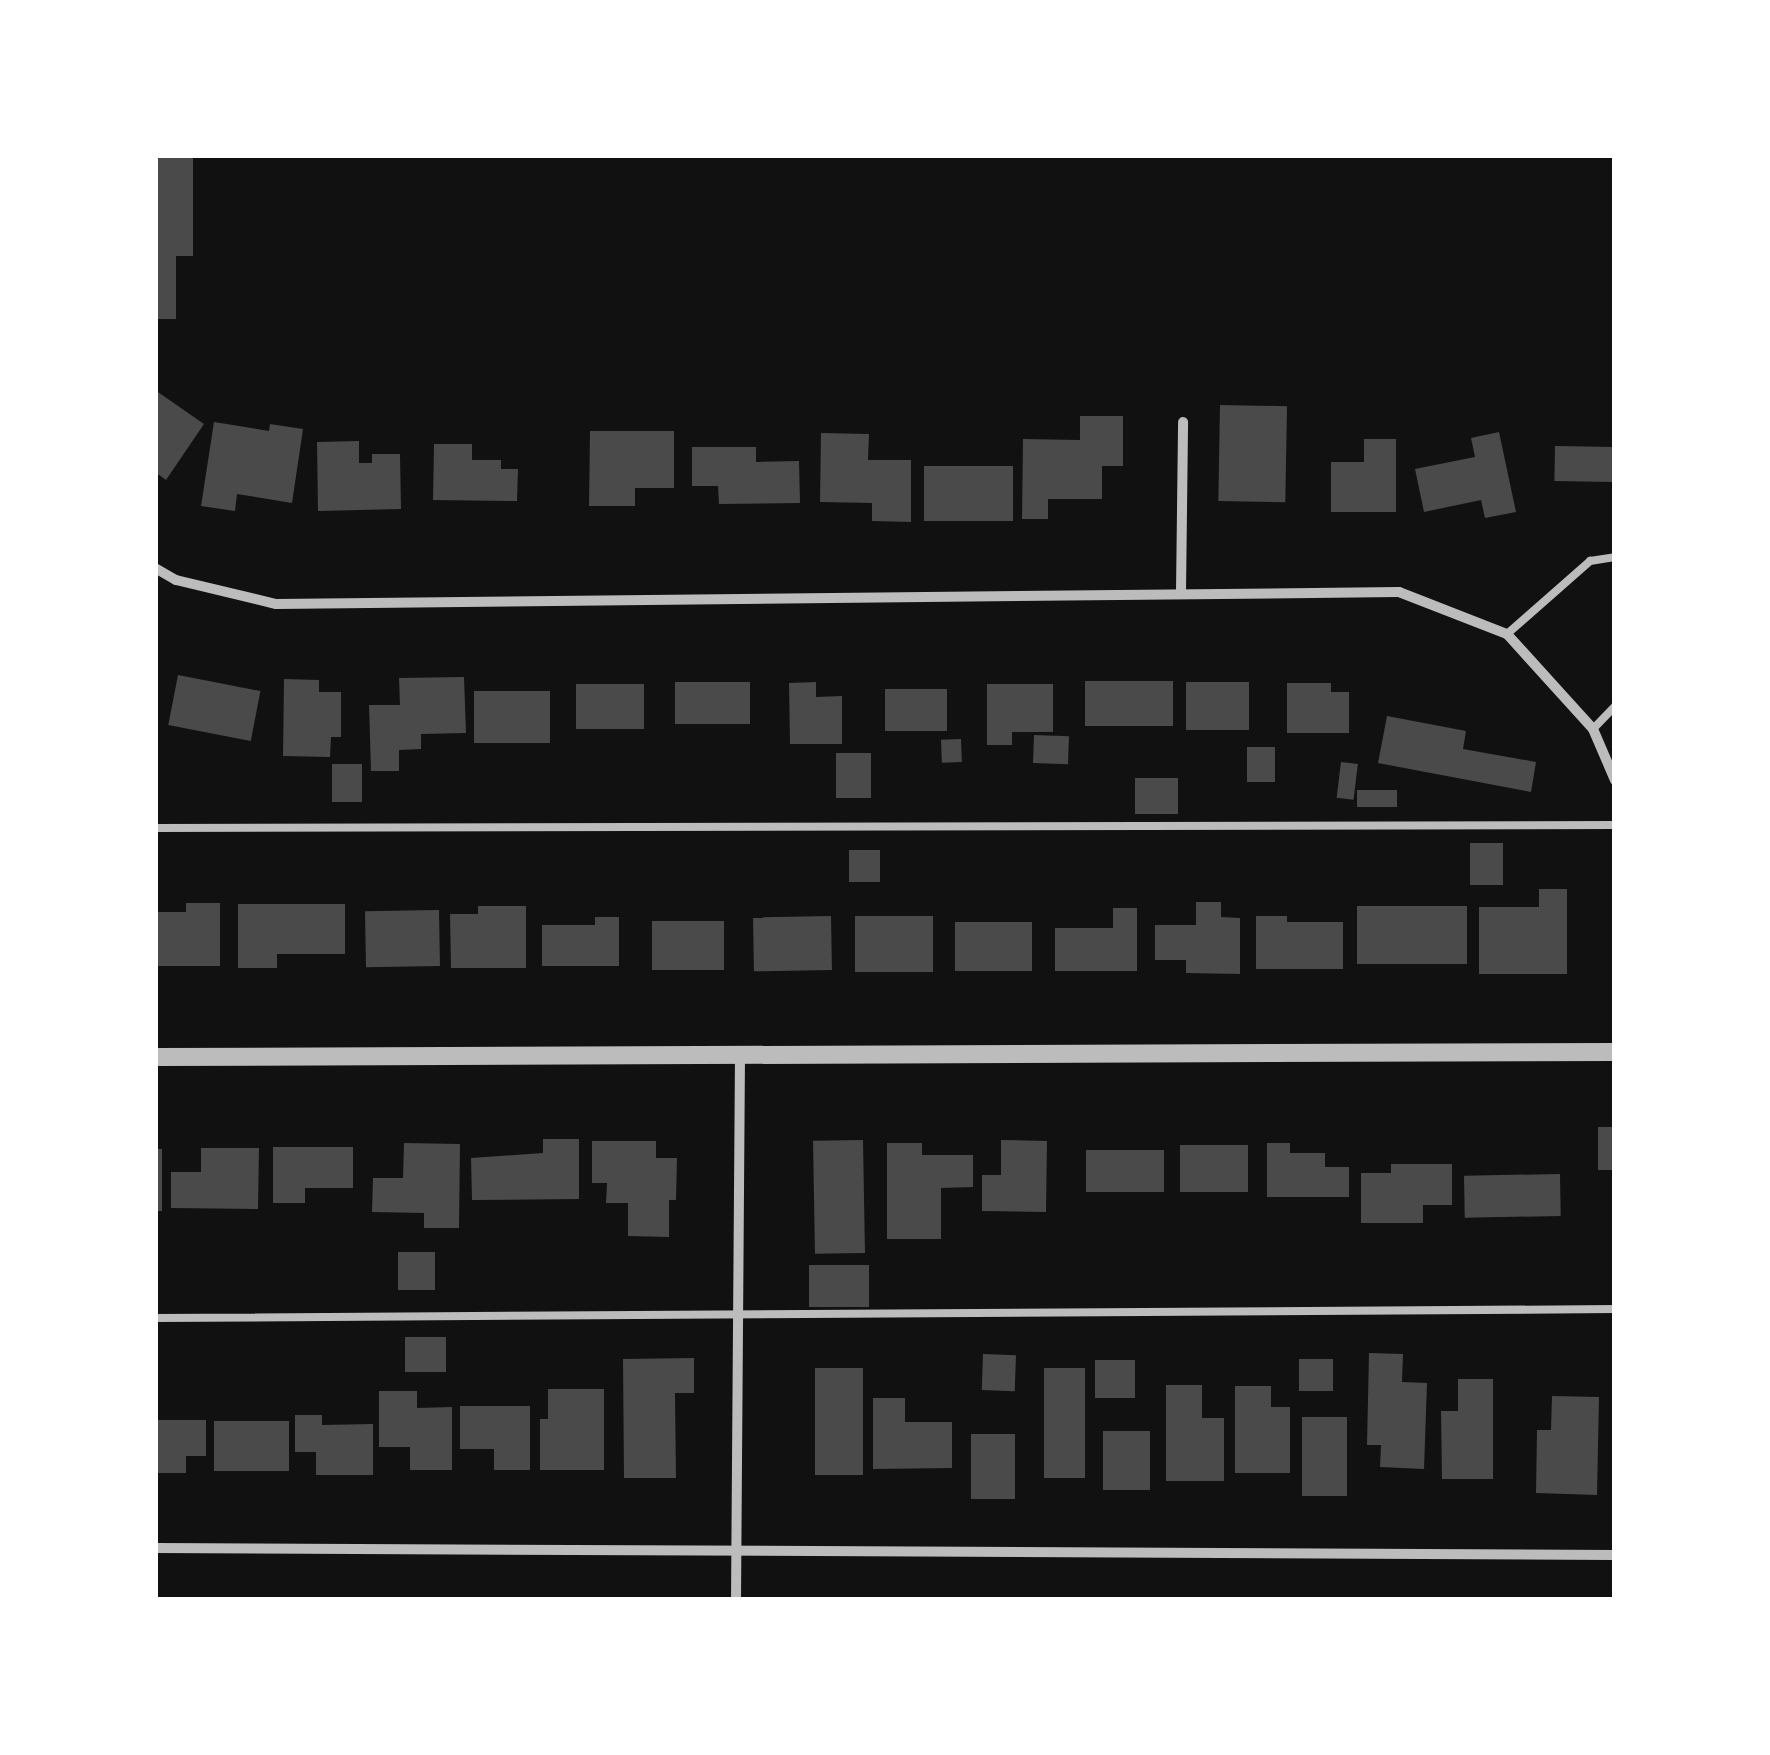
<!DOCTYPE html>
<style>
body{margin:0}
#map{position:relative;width:1770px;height:1755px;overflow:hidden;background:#111;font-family:"Crimson Pro",serif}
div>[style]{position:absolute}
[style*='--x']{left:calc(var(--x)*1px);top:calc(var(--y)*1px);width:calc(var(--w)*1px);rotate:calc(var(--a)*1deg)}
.building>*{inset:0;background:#4a4a4a;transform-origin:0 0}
.service>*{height:8px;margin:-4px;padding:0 4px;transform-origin:4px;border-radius:4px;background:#bcbcbc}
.minor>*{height:10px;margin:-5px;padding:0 5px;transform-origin:5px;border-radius:5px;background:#bcbcbc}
.tertiary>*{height:18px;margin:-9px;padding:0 9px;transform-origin:9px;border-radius:9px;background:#bcbcbc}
span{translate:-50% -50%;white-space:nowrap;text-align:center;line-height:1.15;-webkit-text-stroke:10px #fff;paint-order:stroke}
.frame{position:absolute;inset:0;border:158px solid #fff;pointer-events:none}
</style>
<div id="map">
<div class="building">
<i style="clip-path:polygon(155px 156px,193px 156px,193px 256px,176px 256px,176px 319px,155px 319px)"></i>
<i style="clip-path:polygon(155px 390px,204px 424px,166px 480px,155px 472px)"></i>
<i style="left:1220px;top:405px;width:67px;height:96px;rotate:1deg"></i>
<i style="clip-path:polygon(1080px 416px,1123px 416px,1123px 466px,1102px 466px,1102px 499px,1048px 499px,1048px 519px,1022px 519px,1023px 439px,1080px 440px)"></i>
<i style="clip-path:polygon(214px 422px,269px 431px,270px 424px,303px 429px,292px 503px,237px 494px,235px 511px,201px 506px)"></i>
<i style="clip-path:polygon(590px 431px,674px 431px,674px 488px,635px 488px,635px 506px,589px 506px)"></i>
<i style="clip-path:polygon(1499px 432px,1516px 512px,1485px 518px,1481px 500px,1424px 512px,1415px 469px,1475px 457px,1471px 438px)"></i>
<i style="clip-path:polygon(821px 433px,869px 434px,868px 460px,911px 460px,911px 522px,872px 521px,872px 503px,820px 502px)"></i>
<i style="clip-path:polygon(1364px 439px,1396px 439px,1396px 512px,1331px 512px,1331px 462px,1364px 462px)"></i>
<i style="clip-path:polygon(359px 441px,359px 463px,372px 463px,372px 454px,400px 454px,401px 509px,318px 511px,317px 442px)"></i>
<i style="clip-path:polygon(434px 444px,472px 444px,472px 460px,501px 460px,501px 469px,518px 469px,517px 501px,433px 500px)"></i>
<i style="left:1555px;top:446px;width:60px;height:35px;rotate:1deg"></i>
<i style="clip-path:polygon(692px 447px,756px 447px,756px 462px,799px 461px,800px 503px,719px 504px,718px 486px,692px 486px)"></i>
<i style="left:924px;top:466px;width:89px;height:55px"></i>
<i style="left:178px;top:675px;width:84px;height:51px;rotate:11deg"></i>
<i style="clip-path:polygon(464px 677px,466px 733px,421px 734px,421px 749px,399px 750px,399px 771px,371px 771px,369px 705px,400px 705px,399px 678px)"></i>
<i style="clip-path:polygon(284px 679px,319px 680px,319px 692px,341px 692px,341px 737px,331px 737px,330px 757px,283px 756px)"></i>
<i style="left:1085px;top:681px;width:88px;height:45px"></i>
<i style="left:675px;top:682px;width:75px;height:42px"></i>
<i style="clip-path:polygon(816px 682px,816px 697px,842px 696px,842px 744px,790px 744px,789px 683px)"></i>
<i style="left:1186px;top:682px;width:63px;height:48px"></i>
<i style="clip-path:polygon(1287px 683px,1331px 683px,1331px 692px,1349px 692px,1349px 733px,1287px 733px)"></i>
<i style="left:576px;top:684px;width:68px;height:45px"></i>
<i style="clip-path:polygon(987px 684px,1053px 684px,1053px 732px,1012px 732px,1012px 745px,987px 745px)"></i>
<i style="left:885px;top:689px;width:62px;height:42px"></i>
<i style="left:474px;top:691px;width:76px;height:52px"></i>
<i style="clip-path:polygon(1387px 716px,1466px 731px,1463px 749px,1536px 762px,1531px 792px,1378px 763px)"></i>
<i style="left:1034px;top:735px;width:35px;height:28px;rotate:2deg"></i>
<i style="left:961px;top:739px;width:23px;height:20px;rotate:88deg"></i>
<i style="left:1247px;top:747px;width:28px;height:35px"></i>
<i style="left:836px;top:753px;width:35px;height:45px"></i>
<i style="left:1341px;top:762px;width:17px;height:36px;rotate:7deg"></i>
<i style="left:332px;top:764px;width:30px;height:38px"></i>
<i style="left:1135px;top:778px;width:43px;height:36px"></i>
<i style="left:1357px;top:790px;width:40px;height:17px"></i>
<i style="left:1470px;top:843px;width:33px;height:42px"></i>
<i style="left:849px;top:850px;width:31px;height:32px"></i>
<i style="clip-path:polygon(1539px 889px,1567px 889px,1567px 974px,1479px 974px,1479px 907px,1539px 907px)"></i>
<i style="clip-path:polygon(1196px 902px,1221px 902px,1221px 917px,1240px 918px,1240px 974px,1186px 973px,1186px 960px,1155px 960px,1155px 925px,1196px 925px)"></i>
<i style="clip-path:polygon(186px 903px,220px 903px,220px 966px,155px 966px,155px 912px,186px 912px)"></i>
<i style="clip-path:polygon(238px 904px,345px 904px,345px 954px,277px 954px,277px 968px,238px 968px)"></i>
<i style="clip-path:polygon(478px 906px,526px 906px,526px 968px,451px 968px,450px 914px,478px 914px)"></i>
<i style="left:1467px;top:906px;width:58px;height:110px;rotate:90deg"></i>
<i style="clip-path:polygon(1113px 908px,1137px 908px,1137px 971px,1055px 971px,1055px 928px,1113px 928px)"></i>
<i style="left:439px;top:910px;width:56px;height:74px;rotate:89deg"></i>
<i style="left:831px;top:916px;width:54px;height:78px;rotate:89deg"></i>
<i style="left:855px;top:916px;width:78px;height:56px"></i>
<i style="clip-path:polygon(1256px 916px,1287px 916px,1287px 922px,1343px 922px,1343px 969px,1256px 969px)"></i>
<i style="clip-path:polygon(595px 917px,619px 917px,619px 966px,542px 966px,542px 925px,595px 925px)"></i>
<i style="left:652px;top:921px;width:72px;height:49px"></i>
<i style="left:1032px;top:922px;width:49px;height:77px;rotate:90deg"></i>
<i style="left:1598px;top:1127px;width:17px;height:43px"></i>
<i style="clip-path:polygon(543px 1139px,579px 1139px,579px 1199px,472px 1200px,471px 1158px,543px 1153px)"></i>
<i style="left:863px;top:1140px;width:113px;height:50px;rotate:89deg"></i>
<i style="clip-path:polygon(1001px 1140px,1047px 1141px,1046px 1212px,982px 1211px,982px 1175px,1001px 1175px)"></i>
<i style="clip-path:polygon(592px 1141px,656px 1141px,656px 1158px,677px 1158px,676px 1200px,669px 1200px,669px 1237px,628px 1236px,628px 1203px,606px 1203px,607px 1183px,592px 1183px)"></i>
<i style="clip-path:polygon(404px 1143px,460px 1144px,459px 1228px,424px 1228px,424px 1213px,372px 1212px,373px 1178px,403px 1178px)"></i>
<i style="clip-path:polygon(887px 1143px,922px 1143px,922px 1155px,973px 1155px,973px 1187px,941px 1188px,941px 1239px,887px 1239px)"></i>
<i style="clip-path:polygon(1267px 1143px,1290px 1143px,1290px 1153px,1325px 1153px,1325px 1167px,1349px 1167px,1349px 1197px,1267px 1197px)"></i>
<i style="left:1180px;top:1145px;width:68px;height:47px"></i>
<i style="clip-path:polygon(273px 1147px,353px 1147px,353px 1188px,305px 1188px,305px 1203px,273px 1203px)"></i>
<i style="clip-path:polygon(201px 1148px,259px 1148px,258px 1209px,171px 1208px,171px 1172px,201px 1172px)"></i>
<i style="left:155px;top:1149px;width:7px;height:62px"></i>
<i style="left:1086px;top:1150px;width:78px;height:42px"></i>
<i style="clip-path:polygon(1391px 1164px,1452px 1164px,1452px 1205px,1423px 1205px,1423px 1223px,1361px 1223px,1361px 1173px,1391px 1173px)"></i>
<i style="left:1560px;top:1174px;width:42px;height:96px;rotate:89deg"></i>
<i style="left:398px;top:1252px;width:37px;height:38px"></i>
<i style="left:809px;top:1265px;width:60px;height:42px"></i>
<i style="left:405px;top:1337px;width:41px;height:35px"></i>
<i style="clip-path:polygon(1369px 1353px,1403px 1354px,1402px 1382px,1427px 1383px,1424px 1469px,1380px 1467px,1381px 1445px,1367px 1445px)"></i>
<i style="left:983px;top:1354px;width:33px;height:36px;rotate:2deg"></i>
<i style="clip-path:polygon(694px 1358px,694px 1393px,675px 1393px,676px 1478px,624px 1478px,623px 1359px)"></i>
<i style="left:1299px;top:1359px;width:34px;height:32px"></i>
<i style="left:1095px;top:1360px;width:40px;height:38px"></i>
<i style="left:815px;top:1368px;width:48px;height:107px"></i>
<i style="left:1044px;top:1368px;width:41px;height:110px"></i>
<i style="clip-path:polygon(1458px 1379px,1493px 1379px,1493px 1479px,1442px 1479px,1441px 1411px,1458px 1411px)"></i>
<i style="clip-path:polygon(1166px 1385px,1202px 1385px,1202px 1418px,1224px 1418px,1224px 1481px,1166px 1481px)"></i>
<i style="clip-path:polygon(1235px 1386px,1271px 1386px,1271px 1407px,1290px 1407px,1290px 1473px,1235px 1473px)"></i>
<i style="clip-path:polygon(548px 1389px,604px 1389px,604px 1470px,540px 1470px,540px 1419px,548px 1419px)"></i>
<i style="clip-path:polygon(379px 1391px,417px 1391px,417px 1408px,452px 1407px,452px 1470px,410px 1470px,410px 1447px,379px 1447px)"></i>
<i style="clip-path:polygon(1552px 1396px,1599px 1397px,1597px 1495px,1536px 1493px,1537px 1430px,1551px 1430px)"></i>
<i style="clip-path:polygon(873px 1398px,905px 1398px,905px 1422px,952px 1422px,952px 1468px,873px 1469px)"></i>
<i style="clip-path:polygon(460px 1406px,530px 1406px,530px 1470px,494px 1470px,494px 1449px,460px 1449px)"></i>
<i style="clip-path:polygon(295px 1415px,322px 1415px,322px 1425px,373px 1424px,373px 1475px,316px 1475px,316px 1452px,295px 1452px)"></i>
<i style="left:1302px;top:1417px;width:45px;height:79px"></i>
<i style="clip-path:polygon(155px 1420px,206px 1420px,206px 1456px,186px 1456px,186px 1473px,155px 1473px)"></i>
<i style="left:214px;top:1421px;width:75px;height:50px"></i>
<i style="left:1103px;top:1431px;width:47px;height:59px"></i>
<i style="left:971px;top:1434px;width:44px;height:65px"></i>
</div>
<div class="service">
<i style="--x:1507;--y:634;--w:111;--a:-41.3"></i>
<i style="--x:1590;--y:561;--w:25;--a:-9"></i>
<i style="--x:1593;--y:729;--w:32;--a:-46"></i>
<i style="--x:155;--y:828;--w:1460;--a:-0.12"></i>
<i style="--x:155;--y:1318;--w:1460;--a:-0.35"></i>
</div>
<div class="minor">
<i style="--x:155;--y:568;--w:24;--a:30"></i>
<i style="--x:176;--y:580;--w:103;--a:13.5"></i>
<i style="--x:276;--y:604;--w:1123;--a:-0.61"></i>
<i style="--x:1399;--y:592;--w:116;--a:21.3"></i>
<i style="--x:1507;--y:634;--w:128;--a:47.8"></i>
<i style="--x:1593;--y:729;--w:56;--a:66.7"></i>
<i style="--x:1181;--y:592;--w:170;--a:-89.3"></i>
<i style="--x:155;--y:1548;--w:1460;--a:0.27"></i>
<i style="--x:736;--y:1600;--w:547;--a:-89.58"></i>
</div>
<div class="tertiary">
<i style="--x:155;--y:1057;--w:1460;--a:-0.2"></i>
</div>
<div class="frame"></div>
</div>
